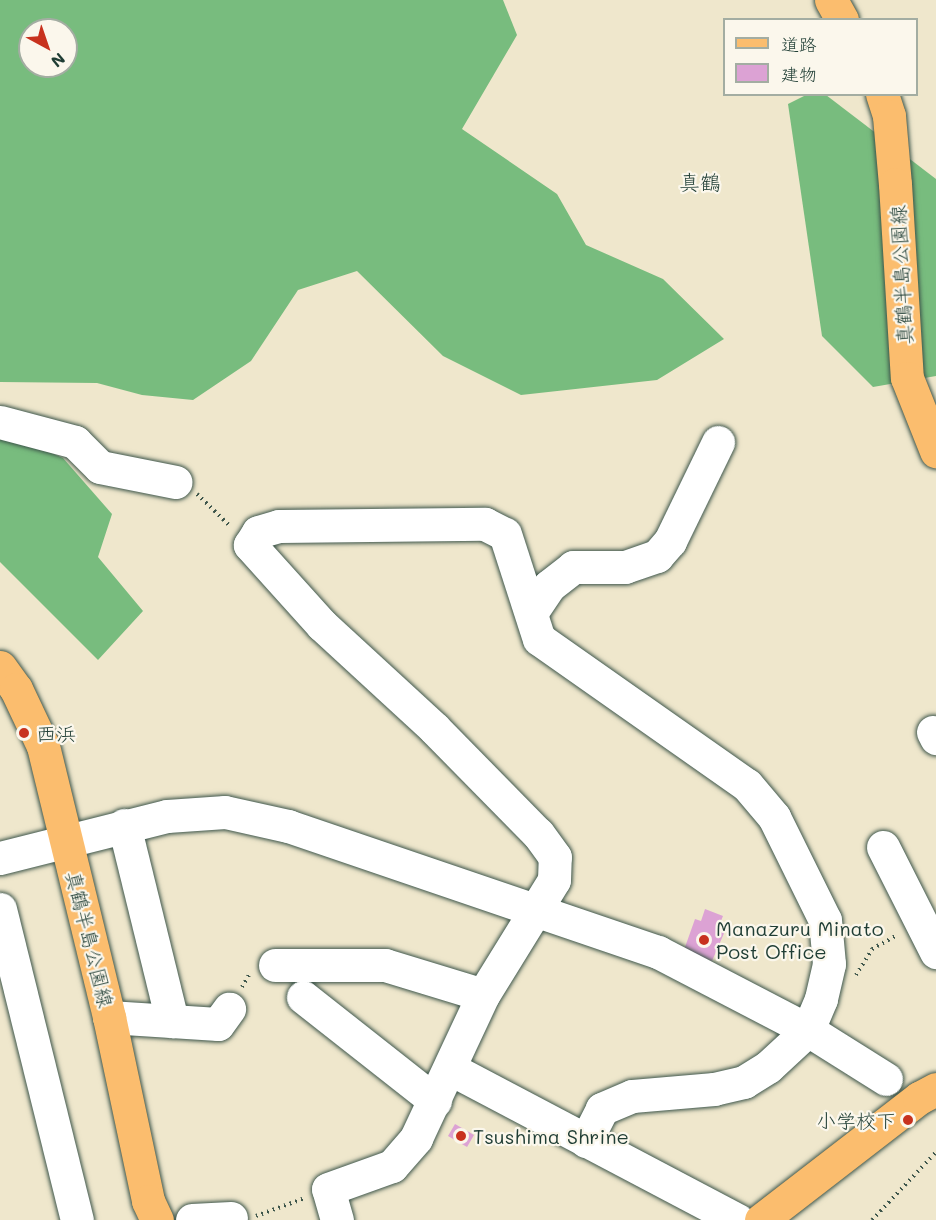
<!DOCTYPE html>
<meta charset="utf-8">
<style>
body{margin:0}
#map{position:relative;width:936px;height:1220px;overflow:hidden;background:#efe7cc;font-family:Mali,"Klee One",sans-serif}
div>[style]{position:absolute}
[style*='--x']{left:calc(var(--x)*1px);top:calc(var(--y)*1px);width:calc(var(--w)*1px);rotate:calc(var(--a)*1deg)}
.forest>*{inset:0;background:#78bc7e}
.building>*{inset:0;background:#dca2d4;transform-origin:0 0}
.path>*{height:4px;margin-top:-2px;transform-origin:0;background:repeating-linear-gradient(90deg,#3e564b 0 1.5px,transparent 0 6px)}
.roads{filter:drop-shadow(0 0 2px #3e564b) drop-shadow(0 0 2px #3e564b)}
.minor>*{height:33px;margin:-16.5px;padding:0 16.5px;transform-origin:16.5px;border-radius:16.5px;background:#fff}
.major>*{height:33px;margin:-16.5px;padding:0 16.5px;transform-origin:16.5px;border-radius:16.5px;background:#fbbd6e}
.dots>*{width:16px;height:16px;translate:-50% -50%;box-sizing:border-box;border:3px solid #fbf7ec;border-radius:50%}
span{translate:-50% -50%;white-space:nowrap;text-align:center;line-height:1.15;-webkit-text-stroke:4.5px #fbf7ec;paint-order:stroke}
.street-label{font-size:20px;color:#1f3d34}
.poi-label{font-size:20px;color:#1f3d34}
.left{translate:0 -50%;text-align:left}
.right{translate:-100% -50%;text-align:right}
.neighbourhood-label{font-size:21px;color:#1f3d34}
.legend{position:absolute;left:723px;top:18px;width:195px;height:78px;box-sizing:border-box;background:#fbf7ec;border:2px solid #a3ada2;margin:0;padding:8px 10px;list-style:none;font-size:18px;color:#1f3d34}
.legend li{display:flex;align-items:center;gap:12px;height:30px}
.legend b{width:30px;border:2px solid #a3ada2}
.north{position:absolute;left:18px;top:18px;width:60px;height:60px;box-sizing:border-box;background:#fbf7ec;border:2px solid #a3ada2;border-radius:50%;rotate:140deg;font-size:16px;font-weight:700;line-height:24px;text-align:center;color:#1f3d34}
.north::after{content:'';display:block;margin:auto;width:21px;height:27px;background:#c8321e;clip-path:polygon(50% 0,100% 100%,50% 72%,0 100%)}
</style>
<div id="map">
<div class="forest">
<i style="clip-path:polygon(evenodd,0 0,503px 0,517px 35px,462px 129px,557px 194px,586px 245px,663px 279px,724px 339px,657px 380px,521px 395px,443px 356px,357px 271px,298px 290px,251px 361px,193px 400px,142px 395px,97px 383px,0 382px,0 0,30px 30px,66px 30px,66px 66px,30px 66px,30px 30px)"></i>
<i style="clip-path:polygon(806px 95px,826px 95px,936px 179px,936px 376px,873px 387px,822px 336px,788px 104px)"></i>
<i style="clip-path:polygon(0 431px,63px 458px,112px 514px,98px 557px,143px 611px,98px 660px,0 562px)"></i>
</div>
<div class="building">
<i style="clip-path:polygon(705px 909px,723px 916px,718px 928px,725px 931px,712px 961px,684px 950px,695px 919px,701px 921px)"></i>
<i style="left:455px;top:1124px;width:22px;height:14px;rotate:30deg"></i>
</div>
<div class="path">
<i style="--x:197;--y:494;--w:47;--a:44.1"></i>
<i style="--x:856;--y:975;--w:31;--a:-58"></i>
<i style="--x:872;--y:949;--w:29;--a:-29"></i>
<i style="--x:242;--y:987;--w:16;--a:-60"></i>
<i style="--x:256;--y:1216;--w:52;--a:-20.2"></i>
<i style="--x:872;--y:1220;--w:93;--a:-46.7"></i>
</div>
<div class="roads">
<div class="minor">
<i style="--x:0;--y:422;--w:78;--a:14.9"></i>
<i style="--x:75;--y:442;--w:35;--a:45"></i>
<i style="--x:100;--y:467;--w:77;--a:11.2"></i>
<i style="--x:533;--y:610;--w:29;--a:-56"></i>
<i style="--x:549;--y:586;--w:31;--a:-38"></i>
<i style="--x:573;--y:567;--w:52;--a:0"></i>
<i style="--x:625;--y:567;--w:34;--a:-19"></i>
<i style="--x:657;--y:556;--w:20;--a:-49"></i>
<i style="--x:670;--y:541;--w:110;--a:-64.1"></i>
<i style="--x:933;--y:732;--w:7;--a:63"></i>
<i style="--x:124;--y:825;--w:202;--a:76.2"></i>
<i style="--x:883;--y:847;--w:118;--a:63.2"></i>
<i style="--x:0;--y:858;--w:172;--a:-14.1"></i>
<i style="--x:167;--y:816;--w:58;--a:-3.9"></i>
<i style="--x:225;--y:812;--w:65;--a:12.5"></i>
<i style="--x:288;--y:826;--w:391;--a:18.8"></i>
<i style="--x:658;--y:952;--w:169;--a:27.5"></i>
<i style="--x:808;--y:1030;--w:92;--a:32.1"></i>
<i style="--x:0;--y:909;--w:320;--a:76.1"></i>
<i style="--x:275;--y:965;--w:110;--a:0"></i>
<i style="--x:385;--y:965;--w:102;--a:17"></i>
<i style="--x:303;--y:997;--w:168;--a:38.2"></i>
<i style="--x:109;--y:1017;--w:109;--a:3.7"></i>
<i style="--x:218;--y:1024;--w:19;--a:-54"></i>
<i style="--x:451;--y:1069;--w:324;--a:27.8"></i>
<i style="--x:192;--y:1220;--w:39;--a:-3"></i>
<i style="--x:337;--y:1220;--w:32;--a:-106"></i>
<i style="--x:328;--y:1189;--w:68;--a:-19.8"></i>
<i style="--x:392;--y:1166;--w:37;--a:-49"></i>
<i style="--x:416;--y:1138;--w:158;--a:-64.9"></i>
<i style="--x:483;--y:995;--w:135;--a:-58.3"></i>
<i style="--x:554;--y:880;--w:23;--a:-88"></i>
<i style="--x:555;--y:857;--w:29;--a:-126"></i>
<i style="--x:538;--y:834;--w:148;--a:-134.5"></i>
<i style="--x:434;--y:728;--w:152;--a:-137.4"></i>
<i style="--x:322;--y:625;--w:108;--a:-132"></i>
<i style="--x:250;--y:545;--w:15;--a:-58"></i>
<i style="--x:258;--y:532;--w:22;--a:-16"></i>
<i style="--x:279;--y:526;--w:206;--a:-0.6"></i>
<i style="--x:485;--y:524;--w:22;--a:27"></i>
<i style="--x:505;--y:534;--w:110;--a:72.1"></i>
<i style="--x:539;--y:639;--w:254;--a:35.1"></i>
<i style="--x:747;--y:785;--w:42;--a:49.8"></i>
<i style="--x:774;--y:817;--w:115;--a:63.7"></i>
<i style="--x:825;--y:920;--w:44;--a:84.8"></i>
<i style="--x:829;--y:964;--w:36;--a:103"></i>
<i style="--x:821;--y:999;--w:34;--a:113"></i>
<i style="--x:808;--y:1030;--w:54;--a:137.2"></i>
<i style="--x:768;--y:1067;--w:28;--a:148"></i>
<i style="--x:744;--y:1082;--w:31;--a:167"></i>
<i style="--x:714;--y:1089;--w:82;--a:175.1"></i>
<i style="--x:632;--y:1096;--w:33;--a:157"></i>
<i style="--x:602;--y:1109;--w:36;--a:117"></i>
</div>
<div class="major">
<i style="--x:831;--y:0;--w:23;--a:61"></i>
<i style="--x:882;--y:94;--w:23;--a:72"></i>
<i style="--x:889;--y:116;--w:68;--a:85"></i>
<i style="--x:895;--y:184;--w:194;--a:86.5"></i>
<i style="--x:907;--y:378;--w:79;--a:68.3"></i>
<i style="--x:0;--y:667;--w:27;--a:54"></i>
<i style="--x:16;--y:689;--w:63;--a:64.7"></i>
<i style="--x:43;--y:746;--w:279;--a:76.3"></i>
<i style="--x:109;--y:1017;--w:188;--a:78"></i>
<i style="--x:148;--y:1201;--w:21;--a:65"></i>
<i style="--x:761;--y:1220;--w:200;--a:-37.7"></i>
<i style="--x:919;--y:1098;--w:19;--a:-28"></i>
</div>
</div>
<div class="dots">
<i style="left:24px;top:733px;background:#c8321e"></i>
<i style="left:704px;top:940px;background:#c8321e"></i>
<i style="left:908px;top:1120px;background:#c8321e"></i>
<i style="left:461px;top:1136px;background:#c8321e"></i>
</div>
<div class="street-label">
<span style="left:901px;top:275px;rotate:-93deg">真鶴半島公園線</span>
<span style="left:90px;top:939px;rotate:76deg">真鶴半島公園線</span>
</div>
<div class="poi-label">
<span class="left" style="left:36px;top:733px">西浜</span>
<span class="left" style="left:716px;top:940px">Manazuru Minato<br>Post Office</span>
<span class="right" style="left:896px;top:1120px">小学校下</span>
<span class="left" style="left:473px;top:1136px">Tsushima Shrine</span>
</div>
<div class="neighbourhood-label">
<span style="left:700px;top:182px">真鶴</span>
</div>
<ul class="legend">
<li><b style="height:8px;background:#fbbd6e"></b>道路</li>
<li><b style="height:16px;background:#dca2d4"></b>建物</li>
</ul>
<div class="north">N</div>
</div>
